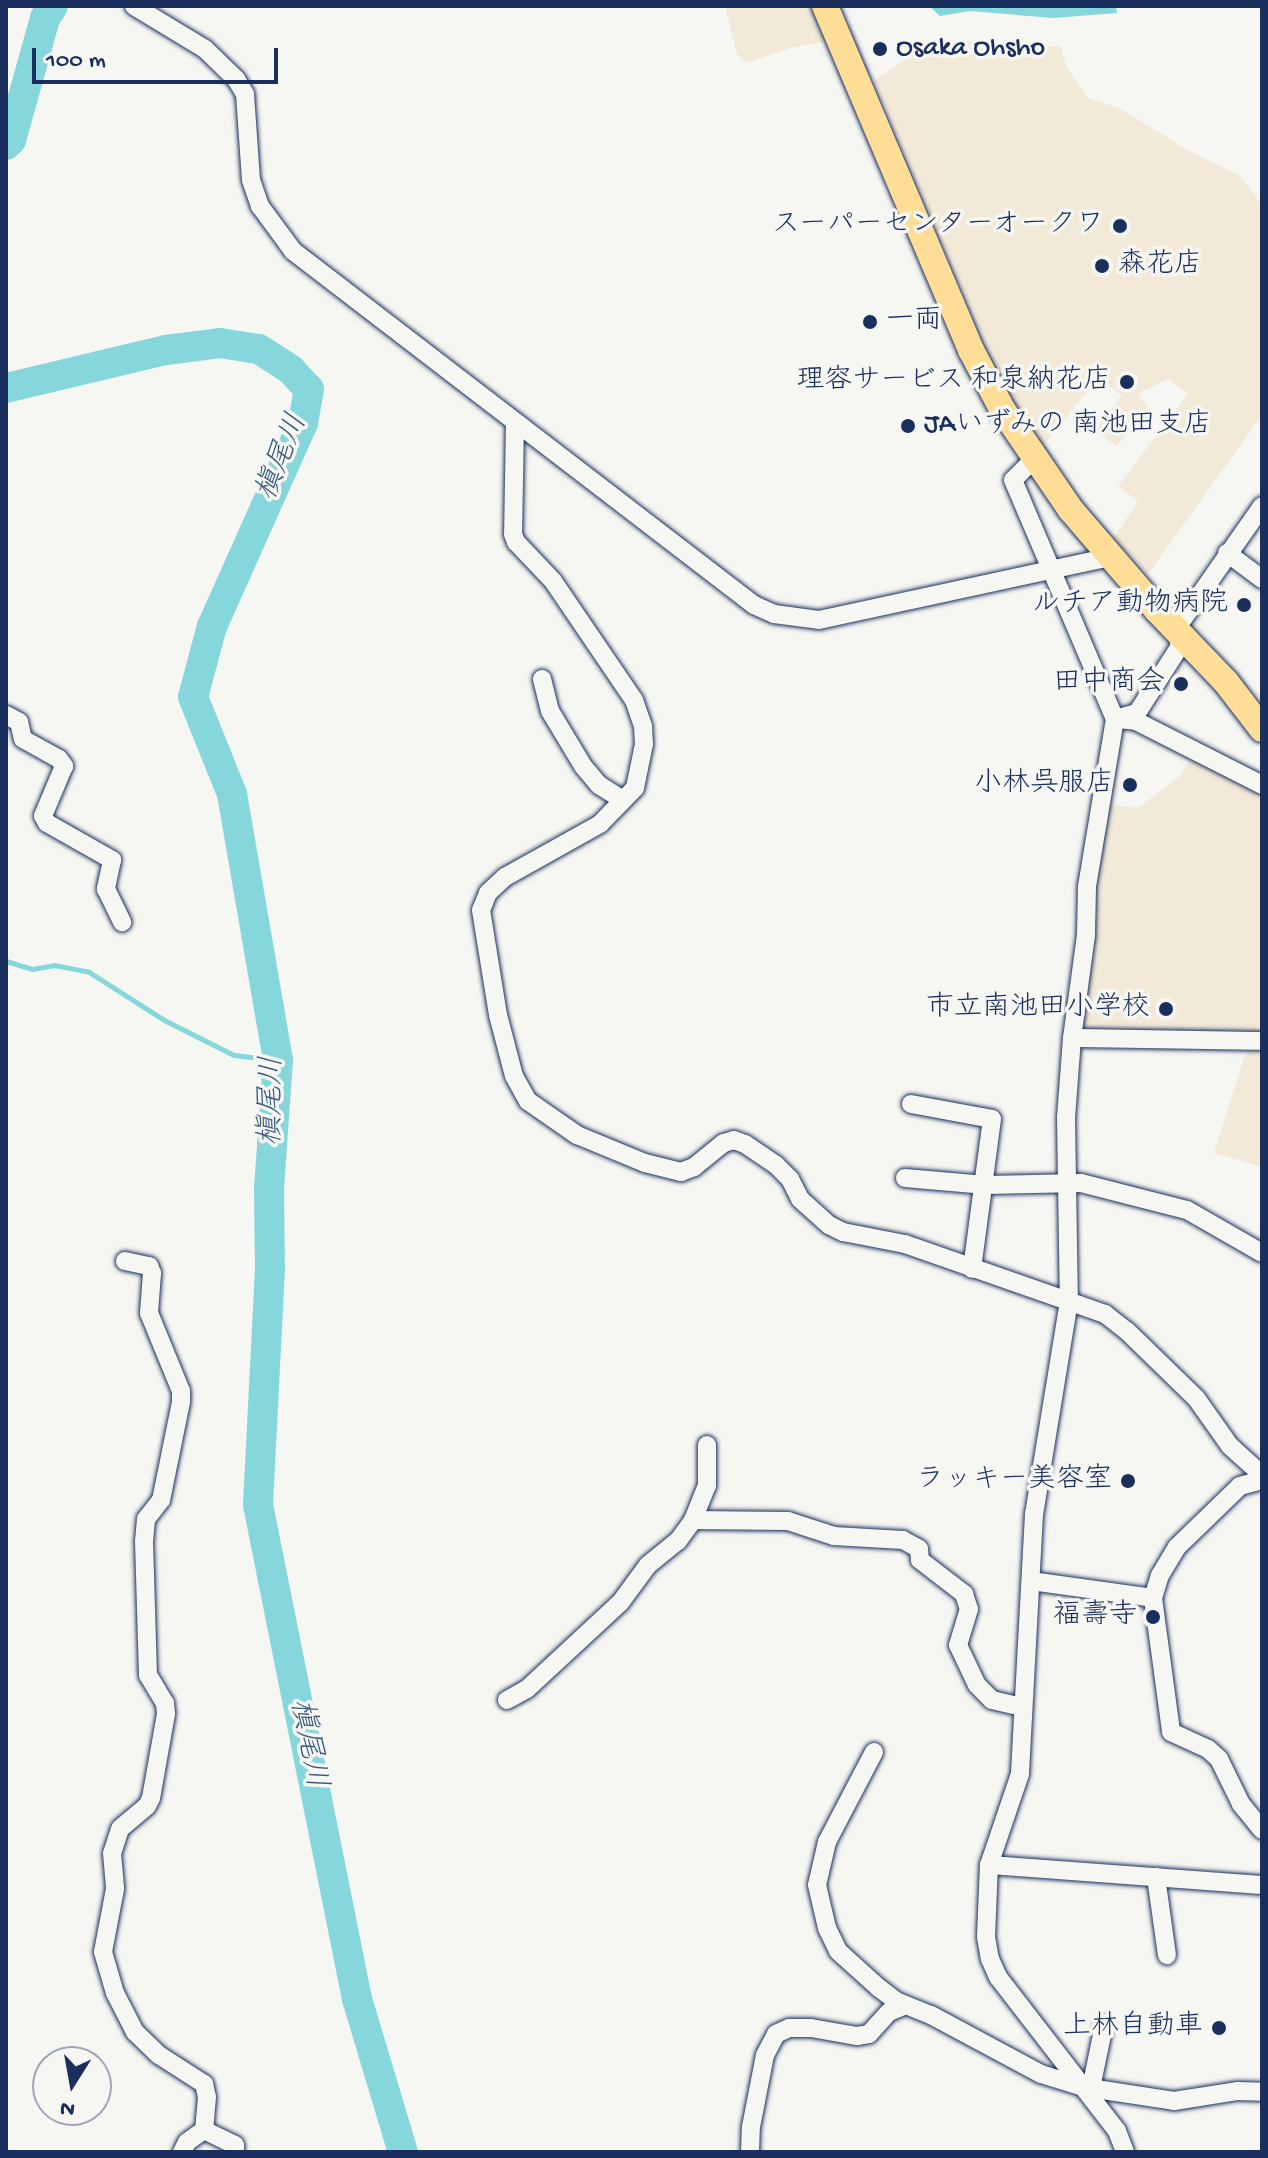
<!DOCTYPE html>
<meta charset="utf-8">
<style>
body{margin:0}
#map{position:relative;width:1268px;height:2158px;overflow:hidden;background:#f6f6f2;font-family:"Gochi Hand","Klee One",sans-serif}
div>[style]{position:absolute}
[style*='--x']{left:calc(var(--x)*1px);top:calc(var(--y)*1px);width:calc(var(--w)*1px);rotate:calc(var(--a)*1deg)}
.built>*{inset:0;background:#f2e9d8}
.water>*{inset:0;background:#85d7dc}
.stream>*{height:5px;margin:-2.5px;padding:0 2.5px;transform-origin:2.5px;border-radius:2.5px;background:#85d7dc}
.river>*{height:30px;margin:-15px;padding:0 15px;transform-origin:15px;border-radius:15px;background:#85d7dc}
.roads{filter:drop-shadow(0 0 2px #1b2f5e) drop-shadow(0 0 2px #1b2f5e)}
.minor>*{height:18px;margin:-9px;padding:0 9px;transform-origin:9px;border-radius:9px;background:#f6f6f2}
.highway>*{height:26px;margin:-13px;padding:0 13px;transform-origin:13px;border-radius:13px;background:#fedd96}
.dots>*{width:22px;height:22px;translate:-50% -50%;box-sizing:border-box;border:4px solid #f6f6f2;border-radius:50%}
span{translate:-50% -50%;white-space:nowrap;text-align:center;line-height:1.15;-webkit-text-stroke:7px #f6f6f2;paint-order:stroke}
.poi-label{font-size:28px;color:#1b2f5e}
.left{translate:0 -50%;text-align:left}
.right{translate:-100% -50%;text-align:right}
.water-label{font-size:30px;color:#36597e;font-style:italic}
.frame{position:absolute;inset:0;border:8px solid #1b2f5e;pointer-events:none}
.north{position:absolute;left:32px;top:2046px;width:80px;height:80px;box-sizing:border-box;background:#f6f6f2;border:2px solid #9ea6b7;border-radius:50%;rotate:191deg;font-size:22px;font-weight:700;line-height:32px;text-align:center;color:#1b2f5e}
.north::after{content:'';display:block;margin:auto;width:28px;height:36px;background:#1b2f5e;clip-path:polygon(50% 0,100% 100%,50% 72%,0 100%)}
.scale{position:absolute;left:32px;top:48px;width:246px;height:36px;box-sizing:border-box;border:4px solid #1b2f5e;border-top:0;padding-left:10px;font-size:24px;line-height:28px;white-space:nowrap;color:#1b2f5e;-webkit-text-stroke:6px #f6f6f2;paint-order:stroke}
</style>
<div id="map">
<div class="built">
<i style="clip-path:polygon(725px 6px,815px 6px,829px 41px,794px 47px,745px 63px,737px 54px)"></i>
<i style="clip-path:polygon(970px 41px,1013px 47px,1061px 46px,1066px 66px,1088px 98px,1119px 108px,1189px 151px,1239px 175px,1262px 205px,1262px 415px,1148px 574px,1114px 538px,1138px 501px,1118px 486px,1188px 394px,1168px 379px,1142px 392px,1139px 398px,1148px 405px,1117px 446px,1094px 431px,1122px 396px,1098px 378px,1043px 446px,1018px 411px,987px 351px,874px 80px,910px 57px)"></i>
<i style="clip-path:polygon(1194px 756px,1262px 793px,1262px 1167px,1214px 1153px,1250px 1039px,1077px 1036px,1106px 805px,1138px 808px,1178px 778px)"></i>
</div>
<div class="water">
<i style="clip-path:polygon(929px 6px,1116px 6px,1117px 13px,1053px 18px,970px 11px,940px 16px)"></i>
</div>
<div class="stream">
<i style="--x:6;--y:961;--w:27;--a:17"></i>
<i style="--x:32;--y:969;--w:22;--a:-10"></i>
<i style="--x:54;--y:965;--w:36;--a:11"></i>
<i style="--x:89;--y:972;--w:89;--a:32.6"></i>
<i style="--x:164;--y:1020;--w:78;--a:26.6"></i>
<i style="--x:234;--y:1055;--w:44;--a:6.5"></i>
</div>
<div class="river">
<i style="--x:6;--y:145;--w:7;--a:-45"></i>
<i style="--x:11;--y:140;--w:127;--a:-74.4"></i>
<i style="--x:45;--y:18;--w:14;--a:-56"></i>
<i style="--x:6;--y:388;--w:164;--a:-13.4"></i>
<i style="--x:166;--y:350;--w:54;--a:-7.4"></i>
<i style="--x:220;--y:343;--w:39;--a:9"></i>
<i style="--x:259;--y:349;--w:38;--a:33"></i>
<i style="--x:291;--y:370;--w:26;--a:47"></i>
<i style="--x:309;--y:389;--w:35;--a:100"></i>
<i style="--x:303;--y:423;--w:222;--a:114.1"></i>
<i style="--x:212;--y:626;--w:73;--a:105"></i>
<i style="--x:193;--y:697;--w:105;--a:68.1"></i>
<i style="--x:232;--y:794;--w:270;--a:80.2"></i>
<i style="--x:278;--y:1060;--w:128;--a:94"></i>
<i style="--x:269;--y:1188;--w:80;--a:89.3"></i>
<i style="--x:270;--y:1268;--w:237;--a:92.9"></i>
<i style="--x:258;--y:1505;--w:504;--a:78.67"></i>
<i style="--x:357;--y:1999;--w:160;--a:73.3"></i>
</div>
<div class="roads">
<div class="minor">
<i style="--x:134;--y:6;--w:83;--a:31.2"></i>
<i style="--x:205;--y:49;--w:43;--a:44.1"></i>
<i style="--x:236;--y:79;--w:17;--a:59"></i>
<i style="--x:245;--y:94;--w:86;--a:86"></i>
<i style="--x:251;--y:180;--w:28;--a:71"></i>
<i style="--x:260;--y:206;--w:56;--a:53.7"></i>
<i style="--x:293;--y:251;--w:581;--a:37.52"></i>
<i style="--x:754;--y:605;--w:22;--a:24"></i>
<i style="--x:774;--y:614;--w:45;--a:7.6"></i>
<i style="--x:819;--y:620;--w:298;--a:-12.2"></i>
<i style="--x:515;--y:423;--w:111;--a:91"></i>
<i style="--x:513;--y:534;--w:9;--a:69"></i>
<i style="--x:516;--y:542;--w:54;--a:46.5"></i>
<i style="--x:553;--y:581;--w:144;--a:55.8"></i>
<i style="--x:634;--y:700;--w:28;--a:71"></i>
<i style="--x:643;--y:726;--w:18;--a:87"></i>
<i style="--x:644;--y:744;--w:45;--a:101.6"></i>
<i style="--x:635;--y:788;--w:50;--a:134.2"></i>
<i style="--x:600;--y:824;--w:109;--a:150.8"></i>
<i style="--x:505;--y:877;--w:23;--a:137"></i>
<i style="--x:488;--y:893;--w:18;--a:112"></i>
<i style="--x:481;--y:910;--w:106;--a:80.8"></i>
<i style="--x:498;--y:1015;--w:63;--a:75.3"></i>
<i style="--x:514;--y:1076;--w:29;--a:61"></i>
<i style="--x:528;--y:1101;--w:60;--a:34.8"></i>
<i style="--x:577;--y:1135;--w:74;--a:22.4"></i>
<i style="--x:645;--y:1163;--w:37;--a:14"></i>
<i style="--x:681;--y:1172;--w:14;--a:-21"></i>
<i style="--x:694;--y:1167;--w:38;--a:-39"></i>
<i style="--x:724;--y:1143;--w:10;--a:-17"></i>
<i style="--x:734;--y:1140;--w:12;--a:20"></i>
<i style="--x:745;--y:1144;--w:37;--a:34"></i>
<i style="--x:776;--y:1165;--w:20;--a:45"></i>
<i style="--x:790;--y:1179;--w:22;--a:63"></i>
<i style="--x:800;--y:1199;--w:39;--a:42"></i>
<i style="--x:829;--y:1225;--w:16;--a:27"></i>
<i style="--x:843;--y:1232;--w:63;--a:11"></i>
<i style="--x:905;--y:1244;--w:212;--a:19.3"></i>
<i style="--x:1105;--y:1314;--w:28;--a:38"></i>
<i style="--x:1127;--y:1331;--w:96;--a:44.2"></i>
<i style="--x:1196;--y:1398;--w:59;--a:54.7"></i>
<i style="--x:1230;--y:1446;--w:43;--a:42.2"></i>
<i style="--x:1033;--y:460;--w:28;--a:135"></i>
<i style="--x:1013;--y:480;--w:260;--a:66.9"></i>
<i style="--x:1115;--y:719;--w:169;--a:99.5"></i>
<i style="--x:1087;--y:886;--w:49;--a:91.2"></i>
<i style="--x:1086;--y:935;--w:104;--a:97.7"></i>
<i style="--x:1072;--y:1038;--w:79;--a:94.3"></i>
<i style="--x:1066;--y:1117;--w:184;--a:89.1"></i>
<i style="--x:1069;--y:1301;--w:216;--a:99.3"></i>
<i style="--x:1034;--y:1514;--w:260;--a:93.1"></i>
<i style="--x:1020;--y:1774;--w:96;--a:108.8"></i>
<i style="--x:989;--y:1865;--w:72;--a:92.4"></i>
<i style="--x:986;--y:1937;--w:22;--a:80"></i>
<i style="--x:990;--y:1959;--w:20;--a:66"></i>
<i style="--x:998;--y:1977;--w:195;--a:52.3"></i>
<i style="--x:1117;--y:2131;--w:22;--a:69"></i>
<i style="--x:1227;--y:553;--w:44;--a:36.6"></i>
<i style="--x:542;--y:679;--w:33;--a:76"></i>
<i style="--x:550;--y:711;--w:64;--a:59"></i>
<i style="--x:583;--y:766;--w:25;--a:50"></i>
<i style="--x:599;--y:785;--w:28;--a:32"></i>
<i style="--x:6;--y:715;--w:15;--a:28"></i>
<i style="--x:19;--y:722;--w:17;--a:77"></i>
<i style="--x:23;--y:739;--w:41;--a:29.1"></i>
<i style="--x:59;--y:759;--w:9;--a:54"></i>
<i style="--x:64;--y:766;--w:54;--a:112.8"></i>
<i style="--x:43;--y:816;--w:8;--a:60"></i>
<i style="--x:47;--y:823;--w:75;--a:29.6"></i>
<i style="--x:112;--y:860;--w:30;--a:102"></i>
<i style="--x:106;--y:889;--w:37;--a:64"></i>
<i style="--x:1115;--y:719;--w:23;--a:-15"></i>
<i style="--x:1137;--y:713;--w:80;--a:-57.3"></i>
<i style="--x:1180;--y:646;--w:17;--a:-103"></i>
<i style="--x:1176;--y:629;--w:150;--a:-55"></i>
<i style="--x:1118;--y:719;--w:18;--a:6"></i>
<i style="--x:1136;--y:721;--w:141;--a:26.9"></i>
<i style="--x:1072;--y:1038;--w:190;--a:0.9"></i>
<i style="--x:911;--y:1104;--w:82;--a:10.5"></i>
<i style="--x:992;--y:1119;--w:151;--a:97.6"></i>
<i style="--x:905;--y:1178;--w:81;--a:4.9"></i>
<i style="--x:986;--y:1185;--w:95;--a:-1.2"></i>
<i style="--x:1081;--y:1183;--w:109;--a:14.3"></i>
<i style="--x:1187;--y:1210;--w:86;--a:29.8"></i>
<i style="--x:125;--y:1261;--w:25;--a:12"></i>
<i style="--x:149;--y:1266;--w:8;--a:67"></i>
<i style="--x:152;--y:1273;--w:40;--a:94.3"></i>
<i style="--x:149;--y:1313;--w:84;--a:67.7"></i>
<i style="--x:181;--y:1391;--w:11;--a:90"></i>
<i style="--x:181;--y:1402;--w:100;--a:101.5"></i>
<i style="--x:161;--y:1500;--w:24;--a:128"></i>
<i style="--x:146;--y:1519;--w:22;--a:95"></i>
<i style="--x:144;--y:1541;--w:134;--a:88.3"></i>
<i style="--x:148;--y:1675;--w:33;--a:59"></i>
<i style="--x:165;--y:1703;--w:11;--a:85"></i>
<i style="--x:166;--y:1714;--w:85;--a:100.1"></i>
<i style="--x:151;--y:1798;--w:9;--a:117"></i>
<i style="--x:147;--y:1806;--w:35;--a:140"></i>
<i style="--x:120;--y:1829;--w:25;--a:108"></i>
<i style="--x:112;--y:1853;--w:36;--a:85"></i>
<i style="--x:115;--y:1889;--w:64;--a:100.8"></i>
<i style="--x:103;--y:1952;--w:43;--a:73.7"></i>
<i style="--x:115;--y:1993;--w:44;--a:62.9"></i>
<i style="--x:135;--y:2032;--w:33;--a:44"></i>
<i style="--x:159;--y:2055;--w:54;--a:32.8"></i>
<i style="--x:204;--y:2084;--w:13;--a:77"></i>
<i style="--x:207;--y:2097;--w:33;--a:95"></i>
<i style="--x:1262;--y:1480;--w:23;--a:165"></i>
<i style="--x:1240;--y:1486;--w:88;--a:135.9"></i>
<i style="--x:1177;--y:1547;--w:33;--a:121"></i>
<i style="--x:1160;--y:1575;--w:24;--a:107"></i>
<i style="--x:1153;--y:1598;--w:135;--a:82.3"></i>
<i style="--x:1171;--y:1732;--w:41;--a:24.7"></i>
<i style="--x:1208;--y:1749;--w:15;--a:42"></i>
<i style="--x:1219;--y:1759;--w:50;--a:63.9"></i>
<i style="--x:1241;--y:1804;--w:33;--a:51"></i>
<i style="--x:693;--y:1520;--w:95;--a:0.6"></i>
<i style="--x:788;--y:1521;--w:48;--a:18.1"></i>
<i style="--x:834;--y:1536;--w:69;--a:3.3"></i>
<i style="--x:903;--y:1540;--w:18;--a:29"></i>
<i style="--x:919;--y:1549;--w:11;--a:85"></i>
<i style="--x:920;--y:1560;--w:56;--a:37.7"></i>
<i style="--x:964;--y:1594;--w:16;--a:72"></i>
<i style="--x:969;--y:1609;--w:38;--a:107"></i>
<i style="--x:958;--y:1645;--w:44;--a:64.6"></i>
<i style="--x:977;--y:1685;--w:21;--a:45"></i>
<i style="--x:992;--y:1700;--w:32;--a:13"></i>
<i style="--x:1031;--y:1581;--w:123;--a:7.9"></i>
<i style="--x:507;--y:1700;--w:23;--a:-29"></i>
<i style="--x:527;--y:1689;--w:127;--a:-42.8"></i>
<i style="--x:620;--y:1603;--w:47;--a:-53.6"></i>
<i style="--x:648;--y:1565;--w:38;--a:-39"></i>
<i style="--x:678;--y:1541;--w:26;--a:-54"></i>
<i style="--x:693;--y:1520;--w:37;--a:-68"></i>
<i style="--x:707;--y:1486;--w:41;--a:-90"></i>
<i style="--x:874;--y:1752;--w:102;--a:117.6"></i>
<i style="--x:827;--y:1842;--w:44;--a:103.1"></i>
<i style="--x:817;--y:1885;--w:44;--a:76.9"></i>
<i style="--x:827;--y:1928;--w:25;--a:64"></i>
<i style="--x:838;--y:1951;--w:55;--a:42.1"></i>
<i style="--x:879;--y:1988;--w:21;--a:37"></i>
<i style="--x:896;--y:2001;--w:38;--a:22"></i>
<i style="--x:931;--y:2015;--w:125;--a:28.2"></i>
<i style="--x:1041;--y:2074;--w:44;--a:17.2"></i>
<i style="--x:1083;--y:2087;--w:92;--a:8.7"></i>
<i style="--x:1174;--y:2101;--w:65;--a:-8.9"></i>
<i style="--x:1238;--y:2091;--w:24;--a:2"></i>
<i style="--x:989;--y:1865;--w:274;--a:4.2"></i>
<i style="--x:1156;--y:1877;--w:79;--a:82"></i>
<i style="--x:1091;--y:2088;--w:64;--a:-78.3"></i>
<i style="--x:204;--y:2130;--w:34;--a:26"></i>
<i style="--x:235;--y:2145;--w:7;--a:90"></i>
<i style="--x:182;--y:2152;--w:11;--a:-63"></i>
<i style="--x:187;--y:2142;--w:21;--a:-35"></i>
<i style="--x:750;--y:2152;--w:25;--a:-88"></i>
<i style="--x:751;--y:2127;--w:73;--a:-79"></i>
<i style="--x:765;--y:2055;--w:24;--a:-62"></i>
<i style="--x:776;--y:2034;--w:14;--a:-25"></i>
<i style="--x:789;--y:2028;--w:22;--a:0"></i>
<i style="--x:811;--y:2028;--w:47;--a:9.9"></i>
<i style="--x:857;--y:2036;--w:12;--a:-9"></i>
<i style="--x:869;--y:2034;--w:30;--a:-48"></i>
<i style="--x:889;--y:2012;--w:18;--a:-22"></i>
</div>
<div class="highway">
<i style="--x:825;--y:6;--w:374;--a:67"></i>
<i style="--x:971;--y:350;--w:67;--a:62.3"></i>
<i style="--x:1002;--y:409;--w:122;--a:55.7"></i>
<i style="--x:1071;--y:510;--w:132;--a:49.3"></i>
<i style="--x:1157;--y:610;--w:100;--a:46.2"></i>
<i style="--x:1226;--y:682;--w:59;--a:52.5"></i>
</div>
</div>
<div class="dots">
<i style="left:880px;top:49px;background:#1b2f5e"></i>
<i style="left:1120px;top:226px;background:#1b2f5e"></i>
<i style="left:1102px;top:266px;background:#1b2f5e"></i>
<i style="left:870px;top:322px;background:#1b2f5e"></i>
<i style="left:1127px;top:382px;background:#1b2f5e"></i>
<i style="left:908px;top:426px;background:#1b2f5e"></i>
<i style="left:1244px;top:605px;background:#1b2f5e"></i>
<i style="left:1181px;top:684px;background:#1b2f5e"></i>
<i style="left:1130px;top:785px;background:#1b2f5e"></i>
<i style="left:1166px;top:1009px;background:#1b2f5e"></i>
<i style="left:1128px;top:1481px;background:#1b2f5e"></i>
<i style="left:1153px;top:1617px;background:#1b2f5e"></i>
<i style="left:1219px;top:2028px;background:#1b2f5e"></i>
</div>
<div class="poi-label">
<span class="left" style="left:896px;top:49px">Osaka Ohsho</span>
<span class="right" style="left:1104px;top:226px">スーパーセンターオークワ</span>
<span class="left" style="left:1118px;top:266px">森花店</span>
<span class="left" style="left:886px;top:322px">一両</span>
<span class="right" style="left:1111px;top:382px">理容サービス 和泉納花店</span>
<span class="left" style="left:924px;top:426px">JAいずみの 南池田支店</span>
<span class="right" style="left:1228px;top:605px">ルチア動物病院</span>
<span class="right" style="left:1165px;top:684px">田中商会</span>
<span class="right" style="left:1114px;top:785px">小林呉服店</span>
<span class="right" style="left:1150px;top:1009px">市立南池田小学校</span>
<span class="right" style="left:1112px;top:1481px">ラッキー美容室</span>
<span class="right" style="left:1137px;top:1617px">福壽寺</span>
<span class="right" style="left:1203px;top:2028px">上林自動車</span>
</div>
<div class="water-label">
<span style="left:284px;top:458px;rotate:-68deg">槇尾川</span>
<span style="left:274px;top:1101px;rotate:-89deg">槇尾川</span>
<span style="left:306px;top:1744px;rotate:79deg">槇尾川</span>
</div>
<div class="frame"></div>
<div class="north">N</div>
<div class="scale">100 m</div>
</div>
